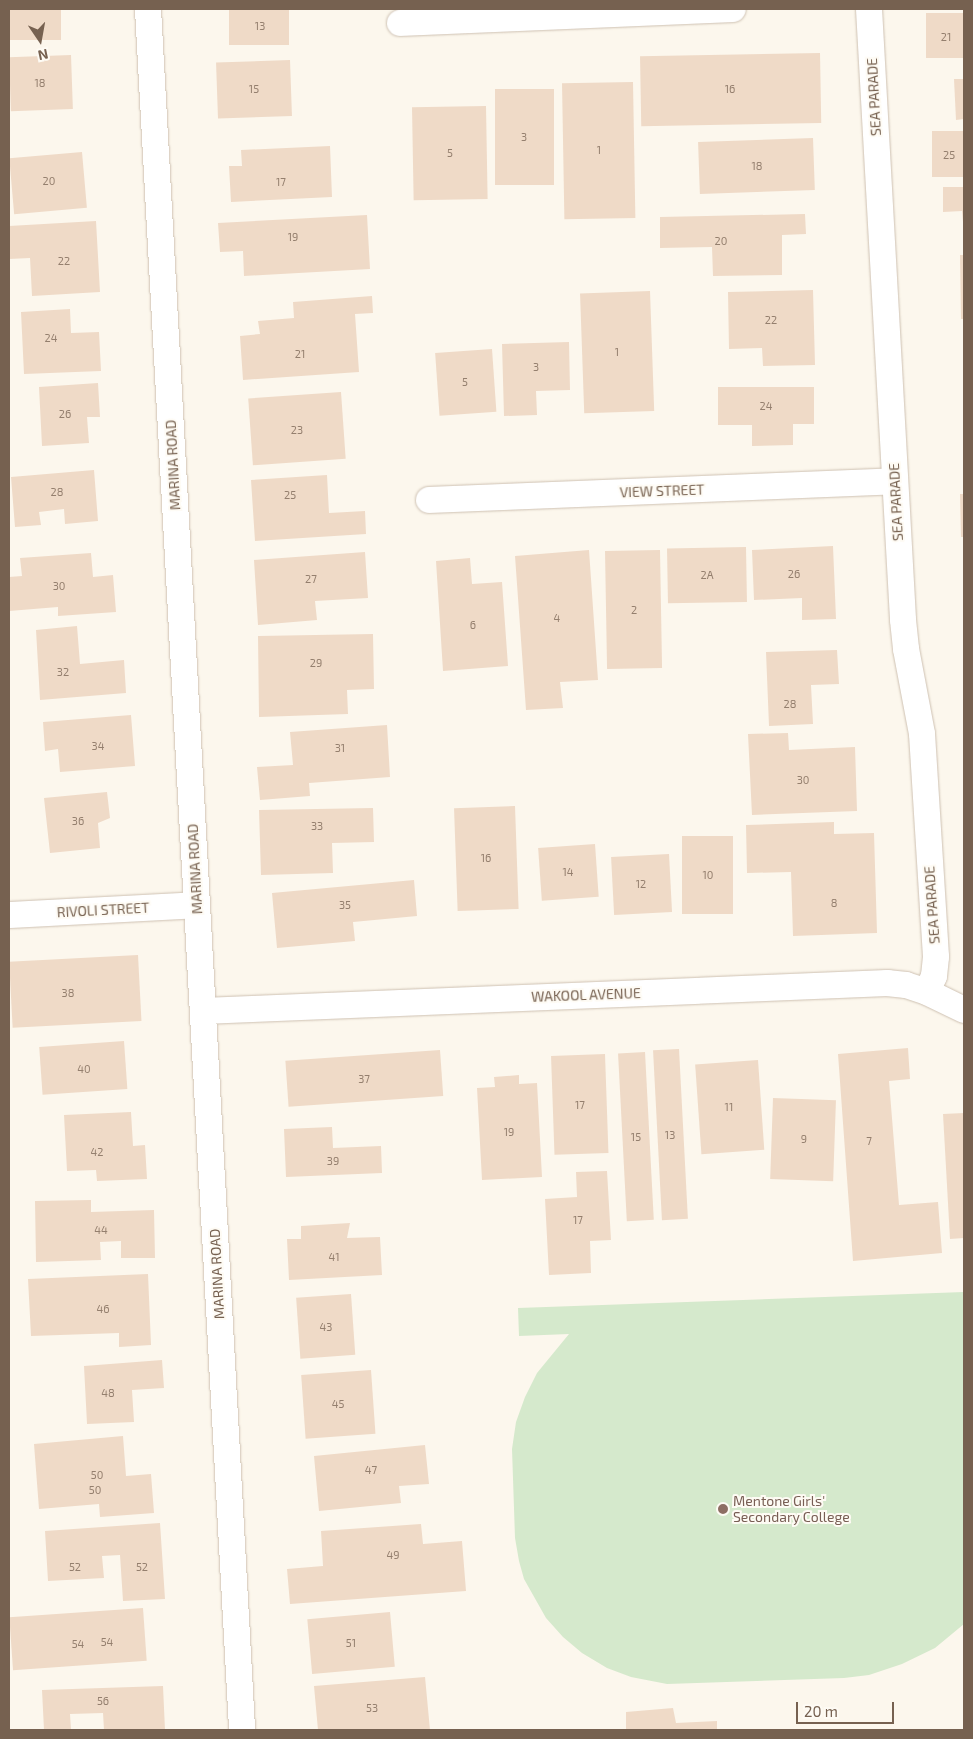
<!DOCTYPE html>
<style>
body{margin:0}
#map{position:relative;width:973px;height:1739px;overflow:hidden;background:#fcf7ed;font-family:"Exo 2",sans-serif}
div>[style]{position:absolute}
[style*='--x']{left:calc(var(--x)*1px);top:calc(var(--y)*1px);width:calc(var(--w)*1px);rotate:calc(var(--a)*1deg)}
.green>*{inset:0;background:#d5e9cc}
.building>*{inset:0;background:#efdac7;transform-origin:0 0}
.roads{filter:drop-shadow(0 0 1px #cec1b2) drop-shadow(0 0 1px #cec1b2)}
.street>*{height:26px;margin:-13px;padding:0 13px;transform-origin:13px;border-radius:13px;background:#fff}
.dots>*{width:14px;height:14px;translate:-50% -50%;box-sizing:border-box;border:2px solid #fefbf4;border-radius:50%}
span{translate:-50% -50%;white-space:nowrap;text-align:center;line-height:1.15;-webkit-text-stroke:4px #fefbf4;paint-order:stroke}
.number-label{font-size:11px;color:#947f6e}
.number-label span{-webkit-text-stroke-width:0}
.street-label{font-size:14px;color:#766150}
.education-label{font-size:14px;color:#785e54}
.left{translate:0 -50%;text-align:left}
.frame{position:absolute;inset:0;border:10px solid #766150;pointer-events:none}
.north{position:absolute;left:15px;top:15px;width:50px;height:50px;-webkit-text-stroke:4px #fefbf4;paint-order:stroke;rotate:168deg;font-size:14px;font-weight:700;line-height:20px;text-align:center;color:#766150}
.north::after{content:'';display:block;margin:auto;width:18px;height:22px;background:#766150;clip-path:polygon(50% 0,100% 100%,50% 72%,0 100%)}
.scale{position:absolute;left:796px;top:1702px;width:98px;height:22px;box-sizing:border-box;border:2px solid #766150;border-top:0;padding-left:6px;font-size:15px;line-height:18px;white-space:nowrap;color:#766150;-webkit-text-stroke:4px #fefbf4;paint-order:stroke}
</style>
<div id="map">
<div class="green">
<i style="clip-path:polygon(964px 1292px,964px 1624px,935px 1648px,902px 1664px,869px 1675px,844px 1678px,667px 1684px,631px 1677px,607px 1668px,582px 1653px,563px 1637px,546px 1618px,524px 1579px,519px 1561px,515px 1538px,512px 1449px,516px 1422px,525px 1397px,537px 1373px,569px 1334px,519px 1336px,518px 1308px)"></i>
</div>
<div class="building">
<i style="left:9px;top:9px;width:52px;height:31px"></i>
<i style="left:229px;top:9px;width:60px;height:36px"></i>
<i style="left:964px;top:13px;width:45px;height:38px;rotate:90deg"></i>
<i style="left:820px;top:53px;width:70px;height:180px;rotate:89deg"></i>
<i style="left:71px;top:55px;width:54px;height:62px;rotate:88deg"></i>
<i style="left:290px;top:60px;width:56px;height:74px;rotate:88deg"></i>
<i style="clip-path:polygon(954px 79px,964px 79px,964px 119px,956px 120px)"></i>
<i style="left:633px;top:82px;width:136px;height:71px;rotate:89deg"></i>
<i style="left:554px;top:89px;width:96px;height:59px;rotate:90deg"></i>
<i style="left:486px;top:106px;width:93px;height:74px;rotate:89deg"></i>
<i style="left:964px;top:131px;width:46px;height:32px;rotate:90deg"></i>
<i style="left:813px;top:138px;width:52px;height:115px;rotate:88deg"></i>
<i style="clip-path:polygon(330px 146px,332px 197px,231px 202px,229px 166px,242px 166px,241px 150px)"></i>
<i style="left:82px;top:152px;width:56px;height:73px;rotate:85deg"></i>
<i style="clip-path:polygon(943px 187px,964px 187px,964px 233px,962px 211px,943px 212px)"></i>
<i style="clip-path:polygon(805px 214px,806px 234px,782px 235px,782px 275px,713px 276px,712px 247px,660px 248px,660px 217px)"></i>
<i style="clip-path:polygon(367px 215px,370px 269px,244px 276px,243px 251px,220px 252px,218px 223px)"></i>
<i style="clip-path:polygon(96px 221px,100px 292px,32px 296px,30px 258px,9px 259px,9px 226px)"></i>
<i style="clip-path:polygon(960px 255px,964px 255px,964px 319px,961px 319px)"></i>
<i style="clip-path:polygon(813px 290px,815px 365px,763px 366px,762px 348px,729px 349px,728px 292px)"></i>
<i style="left:650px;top:291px;width:120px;height:70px;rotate:88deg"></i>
<i style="clip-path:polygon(372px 296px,373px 313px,355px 314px,359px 372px,243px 380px,240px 336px,260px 334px,258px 321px,294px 318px,293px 302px)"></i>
<i style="clip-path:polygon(70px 309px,71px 333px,99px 332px,101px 371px,24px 374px,21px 312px)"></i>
<i style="clip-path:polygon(569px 342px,570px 390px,536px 391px,537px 415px,504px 416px,502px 344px)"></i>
<i style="left:492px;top:349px;width:63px;height:57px;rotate:86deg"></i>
<i style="clip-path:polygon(98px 383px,100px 417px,87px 417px,89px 443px,42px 446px,39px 387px)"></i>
<i style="clip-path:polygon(718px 387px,814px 387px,814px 424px,793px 424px,793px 445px,752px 446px,752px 425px,718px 425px)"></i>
<i style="left:341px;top:392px;width:67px;height:93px;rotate:86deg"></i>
<i style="clip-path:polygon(94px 470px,98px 521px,65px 524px,64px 509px,39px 512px,41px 525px,15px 527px,11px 477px)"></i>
<i style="clip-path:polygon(327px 475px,329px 513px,365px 511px,366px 534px,255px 541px,251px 480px)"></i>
<i style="clip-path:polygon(960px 494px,964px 494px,964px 537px,961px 537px)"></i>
<i style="clip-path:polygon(833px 546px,836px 619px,802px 620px,802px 598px,754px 600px,752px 550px)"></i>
<i style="left:746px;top:547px;width:55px;height:79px;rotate:89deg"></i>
<i style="clip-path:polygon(589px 550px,598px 680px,560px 682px,563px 708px,526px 710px,515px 556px)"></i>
<i style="left:660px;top:550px;width:118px;height:55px;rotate:89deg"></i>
<i style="clip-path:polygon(365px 552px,368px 598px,315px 601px,317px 620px,258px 625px,254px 560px)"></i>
<i style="clip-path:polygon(91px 553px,93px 577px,113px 575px,116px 612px,58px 616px,58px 607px,9px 611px,9px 577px,22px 576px,20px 558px)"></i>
<i style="clip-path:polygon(470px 558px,472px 584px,502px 582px,508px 666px,443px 671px,436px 561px)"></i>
<i style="clip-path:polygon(77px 626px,80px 664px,124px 660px,126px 693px,40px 700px,36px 630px)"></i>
<i style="clip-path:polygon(373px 634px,374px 689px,347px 690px,348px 714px,259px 717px,258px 636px)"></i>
<i style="clip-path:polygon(837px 650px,839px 684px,811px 685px,813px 724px,769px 726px,766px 652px)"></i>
<i style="clip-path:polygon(131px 715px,135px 766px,60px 772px,58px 749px,45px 751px,43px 722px)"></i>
<i style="clip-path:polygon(387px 725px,390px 777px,309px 783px,310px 796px,260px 800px,257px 767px,293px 765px,290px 732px)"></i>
<i style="clip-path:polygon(788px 733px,789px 750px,855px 747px,857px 811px,752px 815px,748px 734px)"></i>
<i style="clip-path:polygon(107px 792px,110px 818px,98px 823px,100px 848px,50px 853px,44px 798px)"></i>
<i style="left:515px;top:806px;width:103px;height:61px;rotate:88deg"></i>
<i style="clip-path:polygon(373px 808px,374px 842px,332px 843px,333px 873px,261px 875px,259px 810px)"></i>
<i style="clip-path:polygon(834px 822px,834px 834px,874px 833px,877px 933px,793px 936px,791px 872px,747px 873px,746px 825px)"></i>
<i style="left:682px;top:836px;width:51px;height:78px"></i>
<i style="left:595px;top:844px;width:53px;height:57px;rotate:86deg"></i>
<i style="left:669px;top:854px;width:58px;height:58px;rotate:87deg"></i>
<i style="clip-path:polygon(414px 880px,417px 916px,353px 922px,355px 941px,277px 948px,272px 893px)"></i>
<i style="left:138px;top:955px;width:66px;height:129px;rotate:87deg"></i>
<i style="left:124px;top:1041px;width:48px;height:85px;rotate:86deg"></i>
<i style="clip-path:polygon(908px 1048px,910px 1079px,889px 1081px,899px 1205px,938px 1202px,942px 1253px,853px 1261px,838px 1054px)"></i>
<i style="left:679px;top:1049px;width:170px;height:26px;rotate:87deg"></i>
<i style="left:440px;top:1050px;width:46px;height:155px;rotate:86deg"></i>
<i style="left:645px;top:1052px;width:168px;height:27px;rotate:87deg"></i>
<i style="left:605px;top:1054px;width:99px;height:54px;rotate:88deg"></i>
<i style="left:758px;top:1060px;width:90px;height:63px;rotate:86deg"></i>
<i style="clip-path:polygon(519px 1075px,519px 1084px,537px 1083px,542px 1177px,482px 1180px,477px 1088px,495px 1087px,494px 1077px)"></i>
<i style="left:773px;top:1098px;width:63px;height:81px;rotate:2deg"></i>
<i style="clip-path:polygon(131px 1112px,133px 1146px,145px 1145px,147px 1179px,97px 1181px,96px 1170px,67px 1171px,64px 1115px)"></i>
<i style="clip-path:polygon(964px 1113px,964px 1238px,950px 1239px,943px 1114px)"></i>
<i style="clip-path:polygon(332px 1127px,333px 1148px,381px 1146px,382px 1173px,286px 1177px,284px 1129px)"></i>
<i style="clip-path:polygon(607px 1171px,611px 1240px,590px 1241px,591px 1273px,549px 1275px,545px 1199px,577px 1197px,576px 1172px)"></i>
<i style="clip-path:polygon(91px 1200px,91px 1212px,154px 1210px,155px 1258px,121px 1258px,121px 1241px,100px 1242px,101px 1260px,36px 1262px,35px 1201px)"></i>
<i style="clip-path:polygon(350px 1223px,347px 1238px,380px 1237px,382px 1275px,289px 1280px,287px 1239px,301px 1239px,301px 1226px)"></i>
<i style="clip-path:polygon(148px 1274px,151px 1345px,119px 1347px,119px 1333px,31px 1336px,28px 1279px)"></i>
<i style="left:351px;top:1294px;width:61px;height:55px;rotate:86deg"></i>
<i style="clip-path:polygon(162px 1360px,164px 1388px,132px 1390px,134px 1422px,87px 1424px,84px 1366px)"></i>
<i style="left:371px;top:1370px;width:64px;height:70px;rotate:86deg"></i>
<i style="clip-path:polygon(123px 1436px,126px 1476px,151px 1474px,154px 1513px,100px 1517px,99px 1504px,39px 1509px,34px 1444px)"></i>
<i style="clip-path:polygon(425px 1445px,429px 1484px,399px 1486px,401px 1503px,319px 1511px,314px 1456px)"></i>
<i style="clip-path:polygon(160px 1523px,165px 1599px,123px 1601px,120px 1555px,102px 1556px,104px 1578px,48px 1581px,45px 1531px)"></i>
<i style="clip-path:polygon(421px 1524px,423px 1544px,462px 1541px,466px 1591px,290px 1604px,287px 1569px,323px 1566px,321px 1531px)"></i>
<i style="left:143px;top:1608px;width:53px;height:134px;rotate:86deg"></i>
<i style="left:390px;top:1612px;width:55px;height:83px;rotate:85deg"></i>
<i style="clip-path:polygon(425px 1677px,430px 1730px,318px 1730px,314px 1686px)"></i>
<i style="clip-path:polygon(163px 1686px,165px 1730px,104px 1730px,103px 1713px,70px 1714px,71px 1730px,44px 1730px,42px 1690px)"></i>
<i style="clip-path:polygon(673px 1708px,676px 1723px,717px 1721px,717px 1730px,626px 1730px,626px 1712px)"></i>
</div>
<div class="roads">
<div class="street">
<i style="--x:148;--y:9;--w:1724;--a:86.87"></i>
<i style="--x:869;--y:9;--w:612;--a:86.81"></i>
<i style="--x:903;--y:620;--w:29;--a:84"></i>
<i style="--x:906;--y:649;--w:86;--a:79.3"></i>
<i style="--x:922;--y:734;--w:223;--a:86.4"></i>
<i style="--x:936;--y:957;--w:19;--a:96"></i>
<i style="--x:934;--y:976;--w:17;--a:114"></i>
<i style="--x:400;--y:23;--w:333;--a:-2.4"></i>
<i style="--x:429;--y:500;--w:466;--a:-2.3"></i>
<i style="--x:9;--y:915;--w:188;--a:-3"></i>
<i style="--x:203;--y:1011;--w:685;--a:-2.34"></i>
<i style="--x:887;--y:983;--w:19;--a:6"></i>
<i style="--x:906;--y:985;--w:22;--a:18"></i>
<i style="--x:927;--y:992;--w:41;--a:25.9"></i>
</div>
</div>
<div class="dots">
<i style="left:723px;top:1509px;background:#8d6e63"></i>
</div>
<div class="number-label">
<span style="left:260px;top:26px">13</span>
<span style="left:946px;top:37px">21</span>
<span style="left:40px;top:83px">18</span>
<span style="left:254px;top:89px">15</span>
<span style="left:730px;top:89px">16</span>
<span style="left:524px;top:137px">3</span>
<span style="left:599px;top:150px">1</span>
<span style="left:450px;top:153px">5</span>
<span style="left:949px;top:155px">25</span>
<span style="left:757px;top:166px">18</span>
<span style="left:49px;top:181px">20</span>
<span style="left:281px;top:182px">17</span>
<span style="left:293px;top:237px">19</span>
<span style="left:721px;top:241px">20</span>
<span style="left:64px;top:261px">22</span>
<span style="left:771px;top:320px">22</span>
<span style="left:51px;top:338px">24</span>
<span style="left:617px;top:352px">1</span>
<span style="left:300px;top:354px">21</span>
<span style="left:536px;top:367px">3</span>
<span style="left:465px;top:382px">5</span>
<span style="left:766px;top:406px">24</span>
<span style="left:65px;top:414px">26</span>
<span style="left:297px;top:430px">23</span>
<span style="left:57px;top:492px">28</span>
<span style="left:290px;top:495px">25</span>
<span style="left:794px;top:574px">26</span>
<span style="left:707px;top:575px">2A</span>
<span style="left:311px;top:579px">27</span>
<span style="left:59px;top:586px">30</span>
<span style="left:634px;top:610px">2</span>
<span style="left:557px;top:618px">4</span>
<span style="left:473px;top:625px">6</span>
<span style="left:316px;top:663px">29</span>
<span style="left:63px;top:672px">32</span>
<span style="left:790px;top:704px">28</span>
<span style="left:98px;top:746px">34</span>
<span style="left:340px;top:748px">31</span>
<span style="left:803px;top:780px">30</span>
<span style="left:78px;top:821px">36</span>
<span style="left:317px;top:826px">33</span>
<span style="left:486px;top:858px">16</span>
<span style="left:568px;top:872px">14</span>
<span style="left:708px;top:875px">10</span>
<span style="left:641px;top:884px">12</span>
<span style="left:834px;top:903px">8</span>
<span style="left:345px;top:905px">35</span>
<span style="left:68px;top:993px">38</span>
<span style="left:84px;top:1069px">40</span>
<span style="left:364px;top:1079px">37</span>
<span style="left:580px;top:1105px">17</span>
<span style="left:729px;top:1107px">11</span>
<span style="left:509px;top:1132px">19</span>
<span style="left:670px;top:1135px">13</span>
<span style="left:636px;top:1137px">15</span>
<span style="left:804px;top:1139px">9</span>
<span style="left:869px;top:1141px">7</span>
<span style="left:97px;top:1152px">42</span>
<span style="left:333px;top:1161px">39</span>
<span style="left:578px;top:1220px">17</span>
<span style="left:101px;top:1230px">44</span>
<span style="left:334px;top:1257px">41</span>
<span style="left:103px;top:1309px">46</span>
<span style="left:326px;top:1327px">43</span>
<span style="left:108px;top:1393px">48</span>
<span style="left:338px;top:1404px">45</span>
<span style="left:371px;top:1470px">47</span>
<span style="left:97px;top:1475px">50</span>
<span style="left:95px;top:1490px">50</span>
<span style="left:393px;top:1555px">49</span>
<span style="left:75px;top:1567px">52</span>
<span style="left:142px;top:1567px">52</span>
<span style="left:107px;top:1642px">54</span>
<span style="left:351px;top:1643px">51</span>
<span style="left:78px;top:1644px">54</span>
<span style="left:103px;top:1701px">56</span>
<span style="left:372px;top:1708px">53</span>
</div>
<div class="street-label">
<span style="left:874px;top:97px;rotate:-93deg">SEA PARADE</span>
<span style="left:173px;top:465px;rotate:-93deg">MARINA ROAD</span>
<span style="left:662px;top:491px;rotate:-2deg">VIEW STREET</span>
<span style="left:896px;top:502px;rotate:-93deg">SEA PARADE</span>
<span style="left:195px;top:869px;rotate:-93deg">MARINA ROAD</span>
<span style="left:932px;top:905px;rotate:-94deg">SEA PARADE</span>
<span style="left:103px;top:910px;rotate:-3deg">RIVOLI STREET</span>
<span style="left:586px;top:995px;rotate:-2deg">WAKOOL AVENUE</span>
<span style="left:217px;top:1274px;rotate:-93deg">MARINA ROAD</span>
</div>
<div class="education-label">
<span class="left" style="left:733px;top:1509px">Mentone Girls'<br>Secondary College</span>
</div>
<div class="frame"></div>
<div class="north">N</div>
<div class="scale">20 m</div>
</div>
